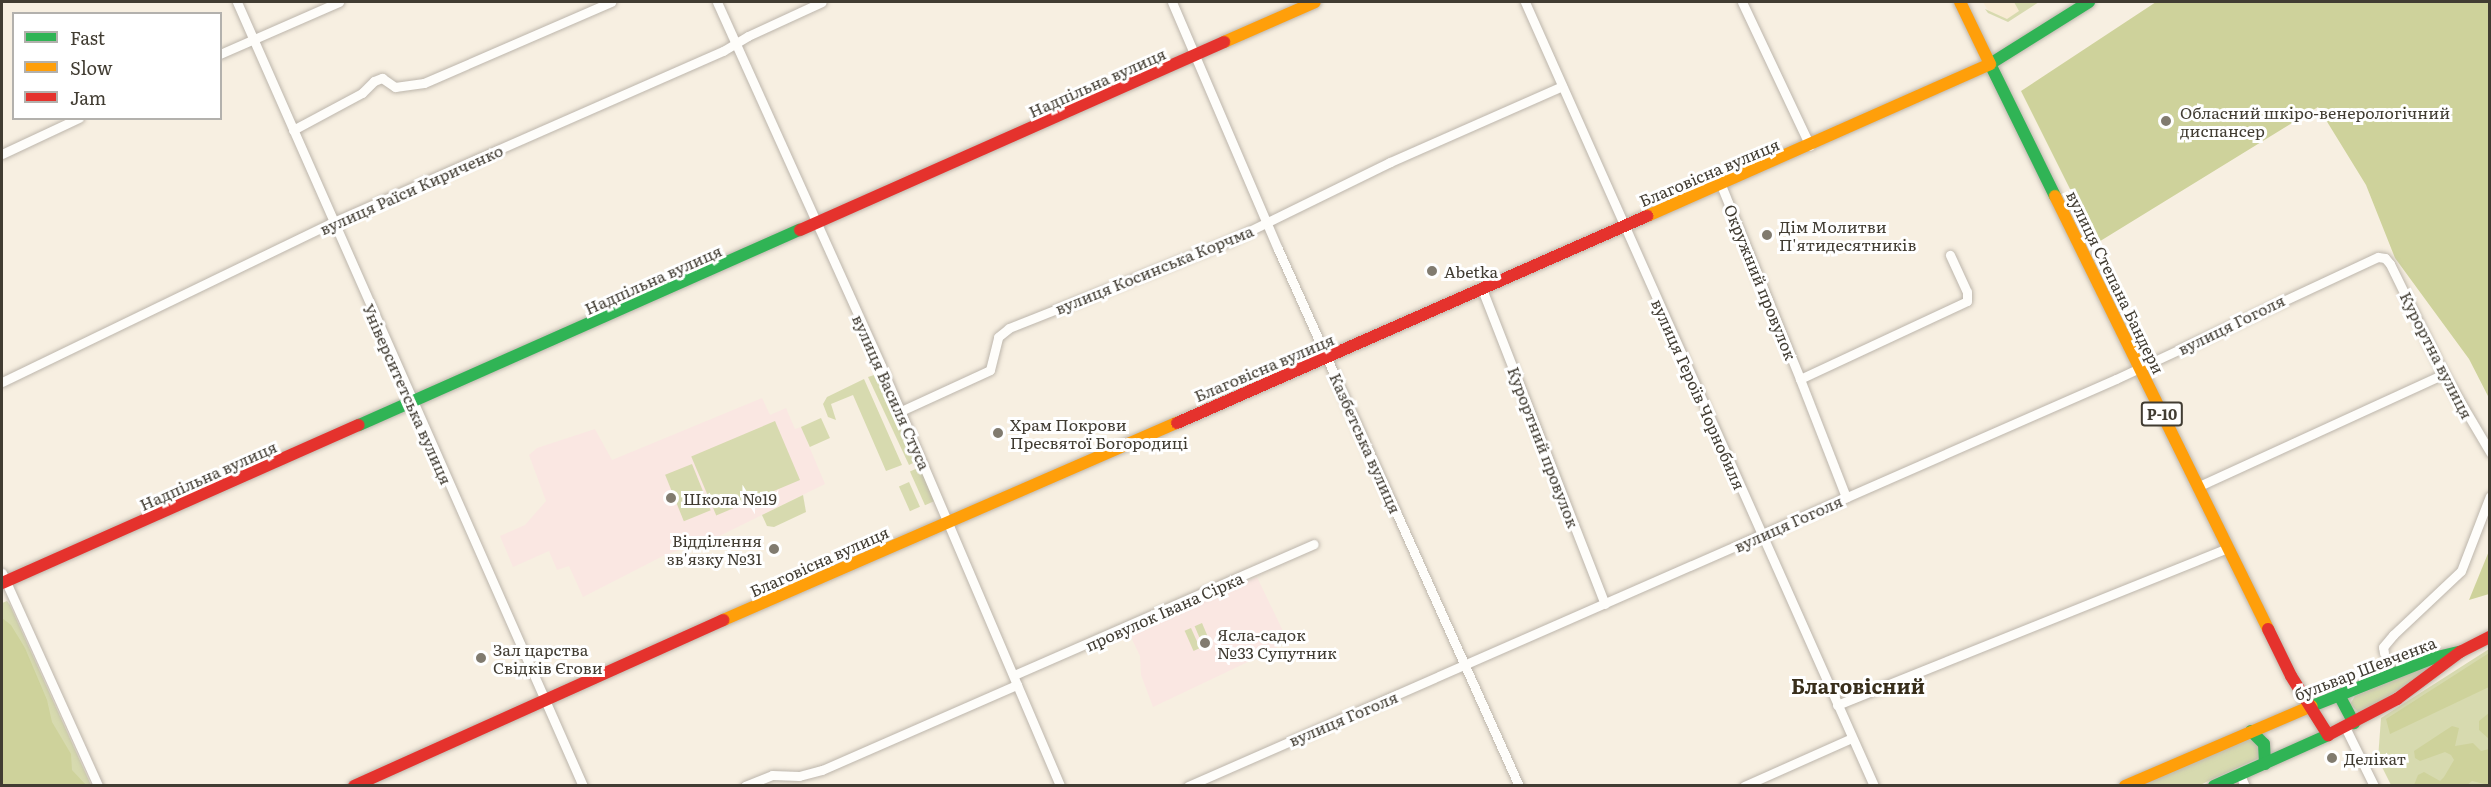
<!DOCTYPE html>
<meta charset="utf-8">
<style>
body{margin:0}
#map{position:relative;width:2491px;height:787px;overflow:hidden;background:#f7efe1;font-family:Literata,serif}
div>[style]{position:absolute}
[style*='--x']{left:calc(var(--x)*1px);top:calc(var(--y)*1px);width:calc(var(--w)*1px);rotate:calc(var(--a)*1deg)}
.built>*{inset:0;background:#f8ebd4}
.education>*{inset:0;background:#fae7e2}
.green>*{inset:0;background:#d7daaf;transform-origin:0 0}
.forest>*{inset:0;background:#ced29b}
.roads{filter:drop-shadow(0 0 2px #bdb6ac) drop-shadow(0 0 2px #bdb6ac)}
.street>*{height:9px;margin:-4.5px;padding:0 4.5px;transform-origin:4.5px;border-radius:4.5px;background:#fefdfa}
.fast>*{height:12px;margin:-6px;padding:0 6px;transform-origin:6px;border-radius:6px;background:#30b455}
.slow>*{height:12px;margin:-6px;padding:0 6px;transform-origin:6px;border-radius:6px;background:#ff9f0a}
.jam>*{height:12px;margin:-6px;padding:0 6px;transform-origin:6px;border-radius:6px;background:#e5322d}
.dots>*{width:16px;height:16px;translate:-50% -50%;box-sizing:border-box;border:3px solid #fff;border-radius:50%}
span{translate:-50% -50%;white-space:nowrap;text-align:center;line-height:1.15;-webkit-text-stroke:6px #fff;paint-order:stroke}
.shield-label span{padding:2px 4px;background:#fff;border:2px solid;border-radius:4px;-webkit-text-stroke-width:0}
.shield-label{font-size:15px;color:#413c32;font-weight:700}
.street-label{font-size:16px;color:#413c32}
.poi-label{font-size:16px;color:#413c32}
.left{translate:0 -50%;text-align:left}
.right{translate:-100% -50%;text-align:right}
.quarter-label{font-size:20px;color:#382e1b;font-weight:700}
.frame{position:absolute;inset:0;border:3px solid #413c32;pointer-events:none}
.legend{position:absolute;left:12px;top:12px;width:210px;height:108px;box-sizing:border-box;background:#fff;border:2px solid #b3b1ad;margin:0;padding:8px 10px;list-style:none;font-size:18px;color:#413c32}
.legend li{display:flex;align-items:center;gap:12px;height:30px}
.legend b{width:30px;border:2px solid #b3b1ad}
</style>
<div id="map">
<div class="built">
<i style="clip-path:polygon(1983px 2px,2035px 2px,2008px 20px,1989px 12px)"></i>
</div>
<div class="education">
<i style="clip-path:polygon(762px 398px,770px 415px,786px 408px,795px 429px,801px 427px,825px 484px,689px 551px,687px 547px,663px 556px,583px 597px,569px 566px,557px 570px,549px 551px,513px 567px,500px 536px,525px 525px,546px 501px,529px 455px,537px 448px,595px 429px,612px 460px)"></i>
<i style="clip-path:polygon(1257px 577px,1283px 631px,1271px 635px,1277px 648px,1153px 707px,1141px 675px,1140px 656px,1129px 633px)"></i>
</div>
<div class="green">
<i style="clip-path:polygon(2014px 2px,2039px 2px,2008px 22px,1988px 13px,1985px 9px,2007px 19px,2019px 11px)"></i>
<i style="clip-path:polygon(874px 375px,881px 378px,916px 457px,915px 462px,909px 465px,868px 377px)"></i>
<i style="clip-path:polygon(864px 379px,902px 465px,886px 471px,853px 395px,831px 404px,836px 420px,828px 417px,823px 404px,827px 397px)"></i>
<i style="left:821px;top:418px;width:22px;height:22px;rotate:66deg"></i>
<i style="left:775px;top:421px;width:64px;height:91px;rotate:67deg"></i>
<i style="left:692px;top:464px;width:50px;height:29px;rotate:68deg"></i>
<i style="left:920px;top:467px;width:37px;height:11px;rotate:66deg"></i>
<i style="left:909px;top:482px;width:27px;height:11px;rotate:66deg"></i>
<i style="clip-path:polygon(803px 495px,806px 512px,774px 527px,767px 526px,762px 515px)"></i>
<i style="clip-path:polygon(7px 601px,10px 605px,91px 785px,74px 785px,2px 621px,2px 603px)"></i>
<i style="left:1202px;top:623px;width:23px;height:8px;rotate:67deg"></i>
<i style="left:1191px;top:628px;width:22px;height:7px;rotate:66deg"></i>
<i style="clip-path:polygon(2489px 649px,2489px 785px,2391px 785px,2378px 759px,2381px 718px)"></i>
<i style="clip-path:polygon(2443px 660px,2372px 708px,2359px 713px,2350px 704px,2355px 696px)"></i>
<i style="clip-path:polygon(2247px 739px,2258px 743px,2259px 758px,2200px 785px,2138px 786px)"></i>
</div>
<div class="forest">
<i style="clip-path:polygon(2156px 2px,2489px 2px,2489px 398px,2469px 359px,2395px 258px,2366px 185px,2318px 107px,2097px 243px,2021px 91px)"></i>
<i style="clip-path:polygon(2489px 551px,2489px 594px,2469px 600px)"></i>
<i style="clip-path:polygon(2px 618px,11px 625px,25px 648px,47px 700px,52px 722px,71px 754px,72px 770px,86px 785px,2px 785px)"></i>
<i style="clip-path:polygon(2489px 653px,2489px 687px,2390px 734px,2386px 719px)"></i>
<i style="clip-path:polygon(2489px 713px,2489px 739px,2479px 730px,2479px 721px)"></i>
<i style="clip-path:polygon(2452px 726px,2459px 728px,2455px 746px,2473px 743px,2481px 751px,2489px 749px,2489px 785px,2472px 781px,2467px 785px,2414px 785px,2418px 775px,2424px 772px,2440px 781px,2444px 777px,2454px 760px,2451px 755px,2445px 752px,2420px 761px,2415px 758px,2414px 751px)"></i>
</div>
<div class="roads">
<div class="street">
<i style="--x:237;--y:2;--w:857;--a:66.19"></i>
<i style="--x:717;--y:2;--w:399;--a:65.7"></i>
<i style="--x:881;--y:366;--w:457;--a:66.9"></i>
<i style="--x:1172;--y:2;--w:269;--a:66.8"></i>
<i style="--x:1278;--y:249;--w:589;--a:65.83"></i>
<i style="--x:1525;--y:2;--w:858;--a:66"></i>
<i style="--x:1742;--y:2;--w:159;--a:64.7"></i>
<i style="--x:220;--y:54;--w:130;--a:-23.6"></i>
<i style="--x:293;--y:130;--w:78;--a:-28.2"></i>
<i style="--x:362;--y:93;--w:17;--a:-45"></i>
<i style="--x:374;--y:81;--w:9;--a:-21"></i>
<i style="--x:382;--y:78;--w:16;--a:35"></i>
<i style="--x:395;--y:87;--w:29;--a:-8"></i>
<i style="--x:424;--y:83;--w:204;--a:-23.4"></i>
<i style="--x:2;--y:154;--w:85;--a:-25.1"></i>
<i style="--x:1721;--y:185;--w:209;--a:67.8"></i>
<i style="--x:1800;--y:379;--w:184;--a:-25"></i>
<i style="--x:1967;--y:301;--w:9;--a:-90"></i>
<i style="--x:1967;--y:292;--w:41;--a:-114.7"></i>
<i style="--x:1482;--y:289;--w:338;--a:68.7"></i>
<i style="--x:1800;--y:379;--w:127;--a:68.7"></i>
<i style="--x:2;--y:382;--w:365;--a:-25.8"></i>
<i style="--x:331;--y:223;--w:428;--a:-23.7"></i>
<i style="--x:723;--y:51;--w:29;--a:-31"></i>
<i style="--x:748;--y:36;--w:81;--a:-24.7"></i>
<i style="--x:901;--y:411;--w:98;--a:-24.7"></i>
<i style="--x:990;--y:370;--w:34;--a:-76"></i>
<i style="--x:998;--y:337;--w:14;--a:-39"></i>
<i style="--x:1009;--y:328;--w:239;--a:-21.6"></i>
<i style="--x:1231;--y:240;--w:177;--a:-26.1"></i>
<i style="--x:1390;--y:162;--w:188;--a:-23.8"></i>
<i style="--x:2197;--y:487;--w:272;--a:-24.6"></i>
<i style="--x:2;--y:573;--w:234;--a:65.7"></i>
<i style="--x:2384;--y:653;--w:6;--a:-99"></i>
<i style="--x:2383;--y:647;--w:16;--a:-50"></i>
<i style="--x:2393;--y:635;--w:93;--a:-43.3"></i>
<i style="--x:2461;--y:571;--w:80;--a:-68.9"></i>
<i style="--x:1014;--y:675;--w:327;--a:-23.6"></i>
<i style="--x:1837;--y:705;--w:420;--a:-21.9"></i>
<i style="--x:2345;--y:727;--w:66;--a:63.8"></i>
<i style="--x:2240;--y:775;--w:12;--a:66"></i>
<i style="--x:745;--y:786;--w:29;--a:-22"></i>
<i style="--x:772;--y:775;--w:27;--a:2"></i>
<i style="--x:799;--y:776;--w:24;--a:-15"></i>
<i style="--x:822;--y:770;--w:213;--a:-23.6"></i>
<i style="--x:1188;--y:786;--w:1013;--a:-23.68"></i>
<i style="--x:2116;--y:379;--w:289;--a:-25"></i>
<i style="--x:2378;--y:257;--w:7;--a:8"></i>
<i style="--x:2385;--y:258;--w:8;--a:50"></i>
<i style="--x:2390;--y:264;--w:123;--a:63.9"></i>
<i style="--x:2444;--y:374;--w:91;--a:59.5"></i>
<i style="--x:1744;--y:786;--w:118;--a:-24"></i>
</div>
<div class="fast">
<i style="--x:2055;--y:196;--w:147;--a:-116.2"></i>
<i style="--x:1990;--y:64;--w:117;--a:-32.1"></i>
<i style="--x:359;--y:425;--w:482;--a:-23.9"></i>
<i style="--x:2339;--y:695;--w:32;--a:62"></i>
<i style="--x:2312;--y:706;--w:130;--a:-21.6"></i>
<i style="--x:2433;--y:658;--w:28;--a:-13"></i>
<i style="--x:2251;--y:731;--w:18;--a:45"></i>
<i style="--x:2264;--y:744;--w:20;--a:87"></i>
<i style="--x:2214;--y:786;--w:125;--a:-24.1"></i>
</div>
<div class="slow">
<i style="--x:1224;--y:42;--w:99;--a:-23.7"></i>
<i style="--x:2055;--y:196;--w:483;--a:63.8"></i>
<i style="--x:1647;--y:216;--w:375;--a:-23.9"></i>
<i style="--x:1990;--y:64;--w:69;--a:-115.8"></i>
<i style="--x:723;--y:620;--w:495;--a:-23.5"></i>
<i style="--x:2125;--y:786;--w:203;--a:-23.2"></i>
</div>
<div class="jam">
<i style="--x:800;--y:230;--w:464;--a:-23.9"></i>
<i style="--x:1177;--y:423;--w:514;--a:-23.77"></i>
<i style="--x:2;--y:583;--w:390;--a:-23.9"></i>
<i style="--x:2268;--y:629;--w:52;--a:63.9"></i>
<i style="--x:2291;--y:676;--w:70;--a:57.9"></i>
<i style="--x:2328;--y:735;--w:78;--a:-27.6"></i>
<i style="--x:2397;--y:699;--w:79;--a:-36.7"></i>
<i style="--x:2460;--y:652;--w:34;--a:-27"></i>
<i style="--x:354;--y:786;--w:405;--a:-24.2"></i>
</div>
</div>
<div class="dots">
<i style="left:2166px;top:121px;background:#817b6f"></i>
<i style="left:1767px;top:235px;background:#817b6f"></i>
<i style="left:1432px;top:271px;background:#817b6f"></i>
<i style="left:998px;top:433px;background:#817b6f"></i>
<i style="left:671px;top:498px;background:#817b6f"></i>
<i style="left:774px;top:549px;background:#817b6f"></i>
<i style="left:1205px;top:643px;background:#817b6f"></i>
<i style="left:481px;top:658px;background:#817b6f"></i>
<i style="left:2332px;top:758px;background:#817b6f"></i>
</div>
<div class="shield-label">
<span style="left:2162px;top:414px">Р-10</span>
</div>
<div class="street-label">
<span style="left:1097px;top:82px;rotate:-24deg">Надпільна вулиця</span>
<span style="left:1709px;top:172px;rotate:-23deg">Благовісна вулиця</span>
<span style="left:411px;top:189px;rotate:-24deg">вулиця Раїси Кириченко</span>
<span style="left:1154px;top:269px;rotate:-22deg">вулиця Косинська Корчма</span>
<span style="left:653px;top:279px;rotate:-24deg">Надпільна вулиця</span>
<span style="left:1761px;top:282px;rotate:68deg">Окружний провулок</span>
<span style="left:2116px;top:282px;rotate:64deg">вулиця Степана Бандери</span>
<span style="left:2231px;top:324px;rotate:-26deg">вулиця Гоголя</span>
<span style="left:2437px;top:355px;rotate:63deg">Курортна вулиця</span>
<span style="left:1264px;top:367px;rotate:-23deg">Благовісна вулиця</span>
<span style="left:892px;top:392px;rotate:66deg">вулиця Василя Стуса</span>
<span style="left:408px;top:394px;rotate:66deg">Університетська вулиця</span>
<span style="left:1699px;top:394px;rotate:66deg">вулиця Героїв Чорнобиля</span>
<span style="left:1366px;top:443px;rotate:66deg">Казбетська вулиця</span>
<span style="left:1544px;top:447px;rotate:69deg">Курортний провулок</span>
<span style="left:208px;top:475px;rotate:-24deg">Надпільна вулиця</span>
<span style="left:1788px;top:523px;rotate:-24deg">вулиця Гоголя</span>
<span style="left:819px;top:561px;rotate:-24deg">Благовісна вулиця</span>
<span style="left:1164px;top:611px;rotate:-24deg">провулок Івана Сірка</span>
<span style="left:2365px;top:668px;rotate:-21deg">бульвар Шевченка</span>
<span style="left:1343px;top:718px;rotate:-23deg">вулиця Гоголя</span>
</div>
<div class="poi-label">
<span class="left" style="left:2180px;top:121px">Обласний шкіро-венерологічний<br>диспансер</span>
<span class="left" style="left:1779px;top:235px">Дім Молитви<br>П'ятидесятників</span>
<span class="left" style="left:1444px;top:271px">Abetka</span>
<span class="left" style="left:1010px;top:433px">Храм Покрови<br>Пресвятої Богородиці</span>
<span class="left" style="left:683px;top:498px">Школа №19</span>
<span class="right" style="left:762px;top:549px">Відділення<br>зв'язку №31</span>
<span class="left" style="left:1217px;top:643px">Ясла-садок<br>№33 Супутник</span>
<span class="left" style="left:493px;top:658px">Зал царства<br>Свідків Єгови</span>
<span class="left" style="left:2344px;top:758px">Делікат</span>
</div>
<div class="quarter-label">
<span style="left:1858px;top:685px">Благовісний</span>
</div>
<div class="frame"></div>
<ul class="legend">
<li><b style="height:8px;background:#30b455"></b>Fast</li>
<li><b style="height:8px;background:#ff9f0a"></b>Slow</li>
<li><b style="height:8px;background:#e5322d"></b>Jam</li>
</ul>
</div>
